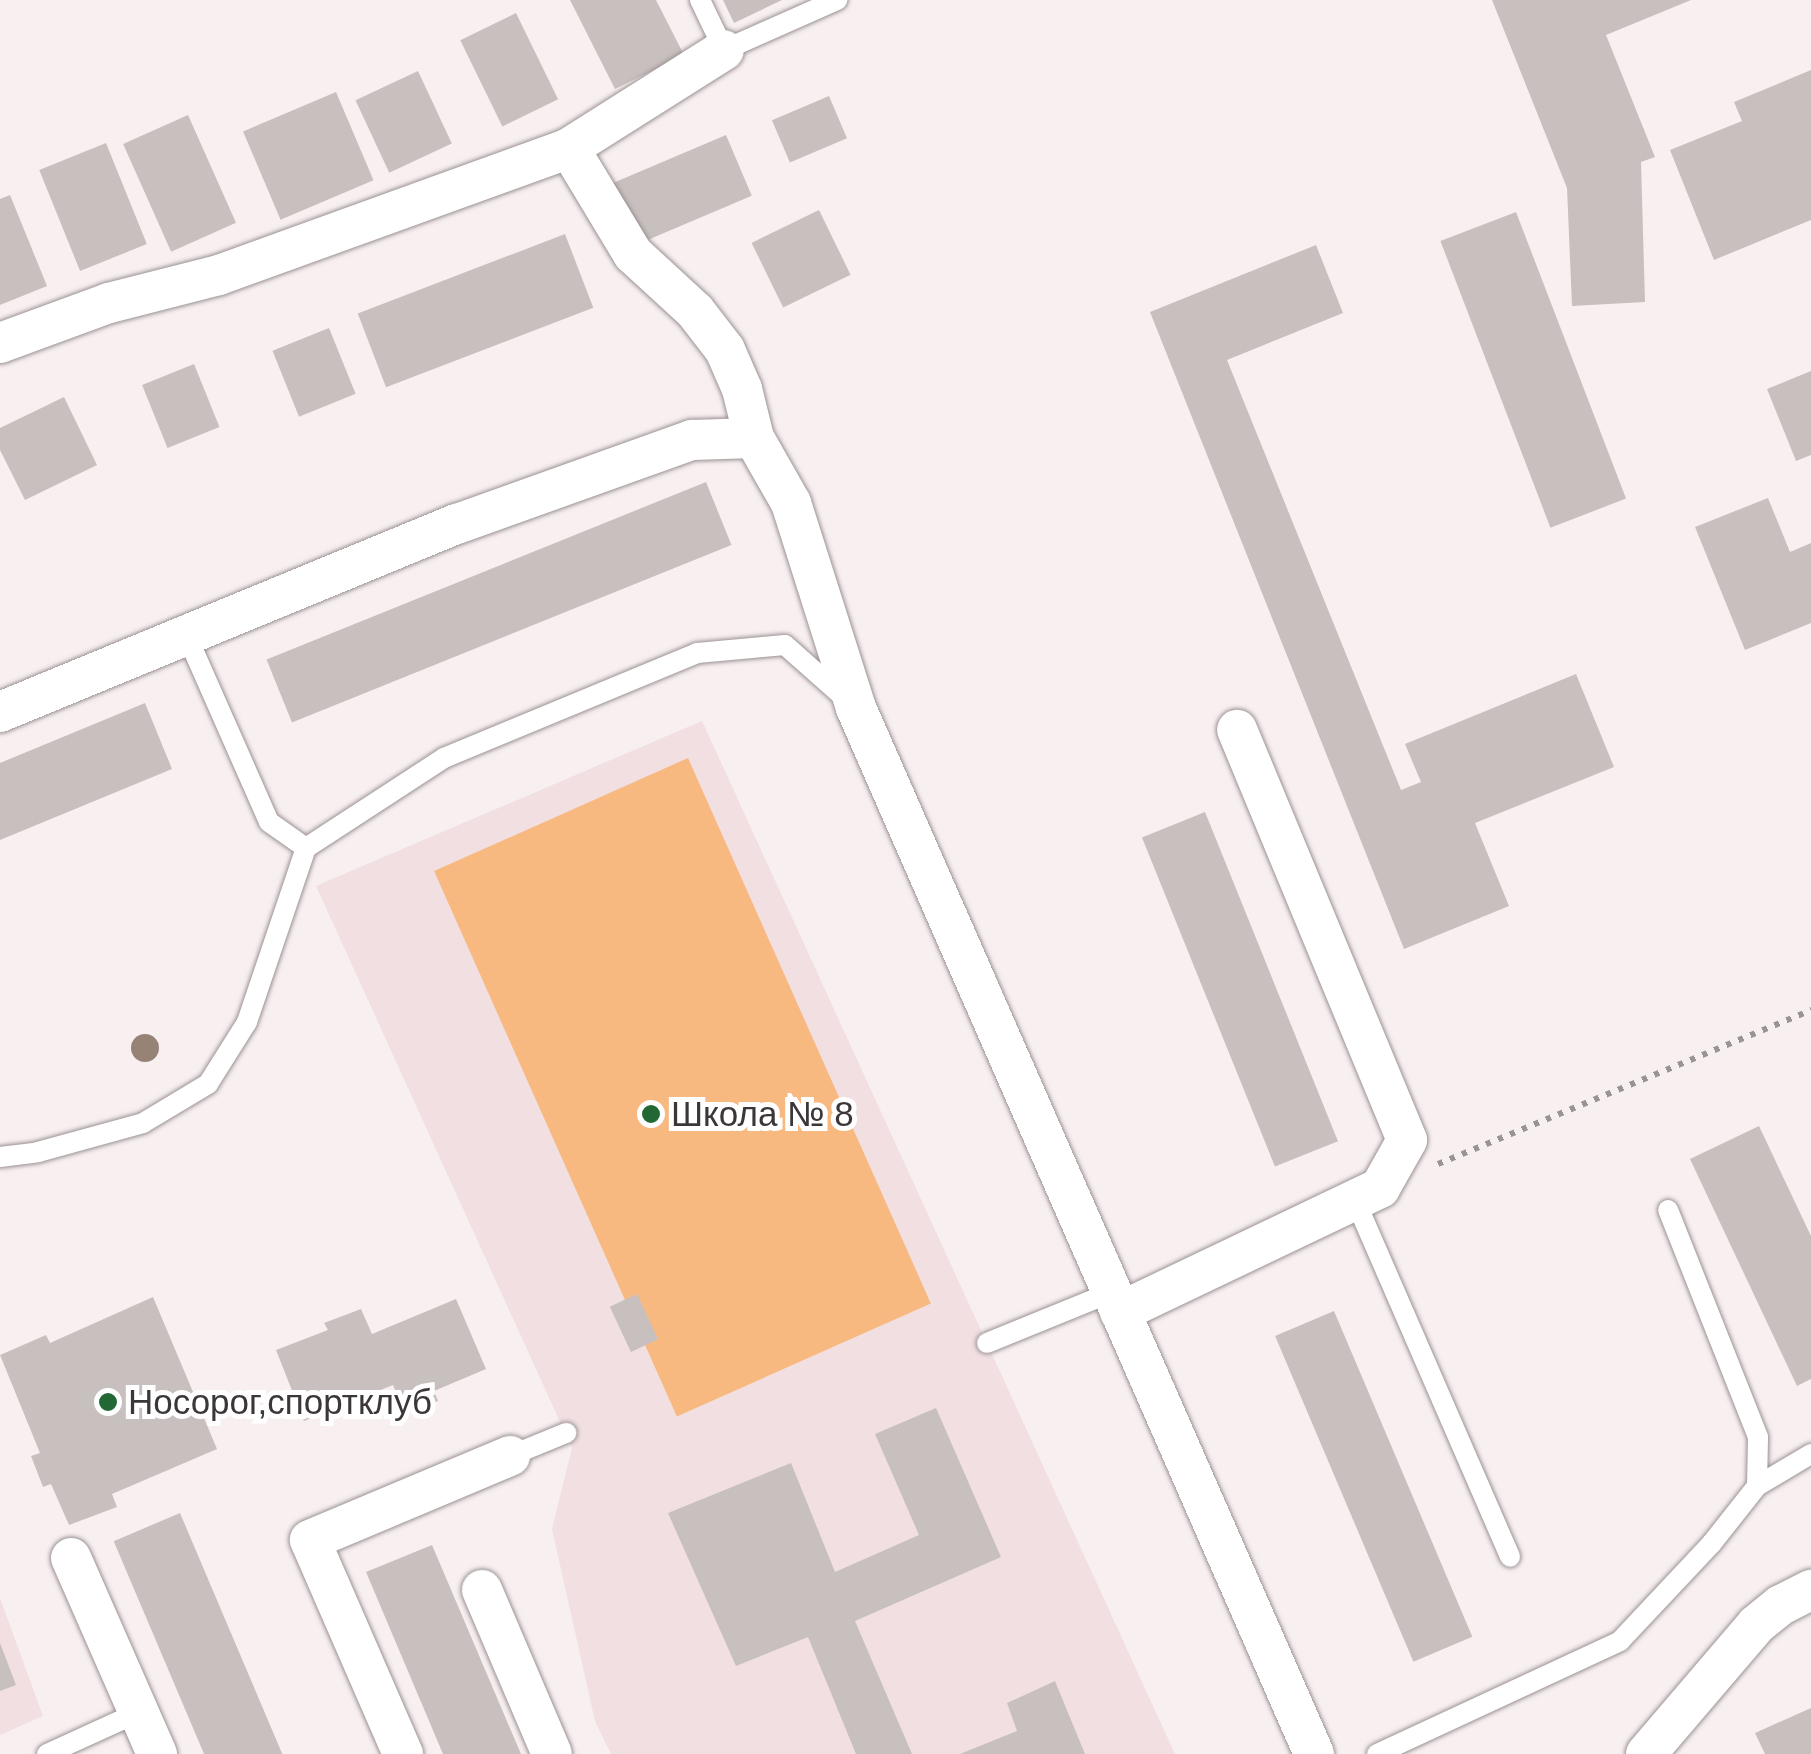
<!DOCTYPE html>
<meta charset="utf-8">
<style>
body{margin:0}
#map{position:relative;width:1811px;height:1754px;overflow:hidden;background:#f8eff0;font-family:Helvetica,sans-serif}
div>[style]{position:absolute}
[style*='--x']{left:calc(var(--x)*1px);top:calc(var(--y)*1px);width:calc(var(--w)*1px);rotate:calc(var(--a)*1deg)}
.built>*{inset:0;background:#f1dfe2}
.green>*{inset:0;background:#f8b980;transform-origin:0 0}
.building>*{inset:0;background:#c8c0be;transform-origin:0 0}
.path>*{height:6px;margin-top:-3px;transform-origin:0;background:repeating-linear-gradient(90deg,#999394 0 5px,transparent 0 13px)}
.roads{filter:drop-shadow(0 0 2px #9a9293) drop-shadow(0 0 2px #9a9293)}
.service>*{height:20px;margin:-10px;padding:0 10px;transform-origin:10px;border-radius:10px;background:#fff}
.minor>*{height:40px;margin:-20px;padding:0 20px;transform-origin:20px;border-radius:20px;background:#fff}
.trees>*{width:28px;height:28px;margin:-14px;border-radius:50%;background:#978375}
.dots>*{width:28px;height:28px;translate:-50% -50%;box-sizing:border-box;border:5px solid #fff;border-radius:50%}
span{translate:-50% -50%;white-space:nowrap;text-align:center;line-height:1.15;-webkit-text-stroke:10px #fff;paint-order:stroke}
.poi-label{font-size:35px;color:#3b3738}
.left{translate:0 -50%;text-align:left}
</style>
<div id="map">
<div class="built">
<i style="clip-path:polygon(702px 721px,1175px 1754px,611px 1754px,595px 1721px,552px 1529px,572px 1448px,316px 886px)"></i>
<i style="clip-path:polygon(0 1598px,43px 1716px,0 1735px)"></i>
</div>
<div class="green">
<i style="left:688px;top:758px;width:597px;height:278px;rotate:66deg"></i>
</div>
<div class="building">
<i style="clip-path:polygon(570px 0,656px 0,684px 55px,615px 89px)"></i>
<i style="clip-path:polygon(723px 0,782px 0,734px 23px)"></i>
<i style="clip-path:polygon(1492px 0,1691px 0,1606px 35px,1655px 157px,1641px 162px,1645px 302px,1572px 306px,1567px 188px)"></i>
<i style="left:516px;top:13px;width:96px;height:62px;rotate:64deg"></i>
<i style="clip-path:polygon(1811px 70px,1811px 220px,1714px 260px,1670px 150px,1742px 121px,1734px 102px)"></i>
<i style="left:418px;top:71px;width:80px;height:69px;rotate:65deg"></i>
<i style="left:336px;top:92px;width:96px;height:101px;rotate:67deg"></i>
<i style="left:829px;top:96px;width:46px;height:62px;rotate:67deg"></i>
<i style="left:188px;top:115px;width:118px;height:71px;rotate:66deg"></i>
<i style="left:726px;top:135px;width:66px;height:126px;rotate:67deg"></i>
<i style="left:106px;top:143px;width:109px;height:72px;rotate:68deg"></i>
<i style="clip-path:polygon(10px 195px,47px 286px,0 305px,0 199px)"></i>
<i style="left:819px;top:210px;width:72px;height:75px;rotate:64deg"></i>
<i style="left:1516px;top:212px;width:307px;height:81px;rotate:69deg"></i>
<i style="left:565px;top:234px;width:79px;height:222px;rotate:69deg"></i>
<i style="clip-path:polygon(1316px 245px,1343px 313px,1227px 360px,1401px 790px,1421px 782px,1405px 744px,1576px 674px,1614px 767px,1475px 823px,1509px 906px,1404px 949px,1150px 312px)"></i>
<i style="left:329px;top:328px;width:71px;height:61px;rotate:68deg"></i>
<i style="left:194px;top:364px;width:68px;height:56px;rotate:68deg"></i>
<i style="clip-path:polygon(1811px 371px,1811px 455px,1796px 461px,1767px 389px)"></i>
<i style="clip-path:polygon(64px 397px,97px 465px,25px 500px,0 450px,0 428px)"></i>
<i style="left:706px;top:482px;width:68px;height:474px;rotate:68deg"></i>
<i style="clip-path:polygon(1768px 498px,1790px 552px,1811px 543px,1811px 623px,1745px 650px,1695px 527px)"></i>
<i style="clip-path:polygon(145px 703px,172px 769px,0 840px,0 763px)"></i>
<i style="left:1205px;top:812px;width:355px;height:68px;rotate:68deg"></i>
<i style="clip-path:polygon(1759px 1126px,1811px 1236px,1811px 1379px,1797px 1386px,1690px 1159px)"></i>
<i style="left:637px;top:1294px;width:50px;height:30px;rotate:65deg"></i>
<i style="clip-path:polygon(153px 1297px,217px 1449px,112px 1494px,117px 1507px,69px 1525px,51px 1484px,43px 1487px,31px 1456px,40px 1453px,0 1355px,46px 1335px,50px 1343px)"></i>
<i style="clip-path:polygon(456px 1299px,486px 1369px,434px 1391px,438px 1401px,405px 1414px,393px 1385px,304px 1421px,276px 1350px,328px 1330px,324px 1323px,361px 1309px,372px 1334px)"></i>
<i style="left:1334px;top:1311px;width:354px;height:64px;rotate:67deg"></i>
<i style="clip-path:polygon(936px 1408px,1001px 1557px,855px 1621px,912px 1754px,856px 1754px,808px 1637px,736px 1666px,668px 1513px,791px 1463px,835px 1572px,919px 1535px,875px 1434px)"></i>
<i style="left:180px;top:1513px;width:262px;height:72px;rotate:67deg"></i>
<i style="clip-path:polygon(432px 1545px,521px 1754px,443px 1754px,366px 1572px)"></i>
<i style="clip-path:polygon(0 1643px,16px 1685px,0 1691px)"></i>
<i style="clip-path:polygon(1055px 1681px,1085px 1754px,960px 1754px,1017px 1731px,1007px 1703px)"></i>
<i style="clip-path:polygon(1811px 1708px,1811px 1754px,1765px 1754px,1755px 1733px)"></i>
</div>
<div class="path">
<i style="--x:1438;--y:1164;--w:404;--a:-22.4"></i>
</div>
<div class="roads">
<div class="service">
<i style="--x:700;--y:0;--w:55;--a:64.4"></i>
<i style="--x:724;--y:50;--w:124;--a:-23.9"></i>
<i style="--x:187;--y:636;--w:203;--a:66.2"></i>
<i style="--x:269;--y:822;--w:45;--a:35.1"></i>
<i style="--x:0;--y:1157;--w:38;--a:-7"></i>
<i style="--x:38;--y:1152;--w:109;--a:-15.4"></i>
<i style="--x:143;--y:1123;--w:76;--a:-31"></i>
<i style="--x:208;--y:1084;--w:73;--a:-57.8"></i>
<i style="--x:247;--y:1022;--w:184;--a:-71.3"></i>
<i style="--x:306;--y:848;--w:165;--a:-33.1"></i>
<i style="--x:444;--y:758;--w:274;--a:-22.5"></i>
<i style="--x:697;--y:653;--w:88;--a:-5.2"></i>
<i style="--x:785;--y:645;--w:83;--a:41.6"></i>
<i style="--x:1355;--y:1200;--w:389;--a:66.5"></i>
<i style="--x:987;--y:1343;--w:135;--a:-22.2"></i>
<i style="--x:510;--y:1456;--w:61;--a:-22.3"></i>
<i style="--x:1757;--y:1486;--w:63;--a:-30.7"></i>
<i style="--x:47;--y:1754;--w:101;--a:-24.5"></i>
<i style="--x:1377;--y:1754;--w:268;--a:-24.9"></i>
<i style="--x:1620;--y:1641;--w:134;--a:-46.8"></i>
<i style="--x:1712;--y:1543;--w:73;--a:-51.7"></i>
<i style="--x:1757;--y:1486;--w:49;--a:-88.8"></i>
<i style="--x:1758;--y:1437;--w:244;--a:-111.6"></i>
</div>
<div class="minor">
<i style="--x:569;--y:148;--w:124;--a:58.9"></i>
<i style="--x:633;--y:254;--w:84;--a:42.6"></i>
<i style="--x:695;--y:311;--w:49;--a:52.4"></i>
<i style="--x:725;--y:350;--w:43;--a:66.4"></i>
<i style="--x:742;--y:389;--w:50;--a:76.2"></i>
<i style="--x:754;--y:438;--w:75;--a:60.4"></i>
<i style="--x:791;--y:503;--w:215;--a:72.4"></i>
<i style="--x:856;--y:708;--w:1142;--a:66.35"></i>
<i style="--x:0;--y:343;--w:116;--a:-20.2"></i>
<i style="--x:109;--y:303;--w:114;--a:-14.3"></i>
<i style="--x:219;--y:275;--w:372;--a:-19.9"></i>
<i style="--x:569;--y:148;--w:183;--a:-32.3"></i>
<i style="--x:0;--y:712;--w:494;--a:-22.4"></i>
<i style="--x:457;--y:524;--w:250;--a:-19.7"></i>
<i style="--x:692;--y:440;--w:62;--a:-1.8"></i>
<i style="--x:1120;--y:1312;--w:288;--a:-25.5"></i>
<i style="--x:1380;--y:1188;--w:55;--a:-60.6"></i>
<i style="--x:1407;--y:1140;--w:444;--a:-112.5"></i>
<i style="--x:71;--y:1558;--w:214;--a:66.3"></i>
<i style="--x:482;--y:1590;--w:178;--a:66.9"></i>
<i style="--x:403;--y:1754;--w:233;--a:-113.5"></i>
<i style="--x:310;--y:1540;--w:217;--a:-22.8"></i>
<i style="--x:1646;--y:1754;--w:170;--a:-49.5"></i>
<i style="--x:1756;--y:1625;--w:32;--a:-39"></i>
<i style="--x:1781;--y:1605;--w:34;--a:-27"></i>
</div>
</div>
<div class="trees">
<i style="left:145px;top:1048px"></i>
</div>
<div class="dots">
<i style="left:651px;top:1114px;background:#226834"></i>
<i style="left:108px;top:1402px;background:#226834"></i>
</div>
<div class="poi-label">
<span class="left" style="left:671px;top:1114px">Школа № 8</span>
<span class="left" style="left:128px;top:1402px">Носорог,спортклуб</span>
</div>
</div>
